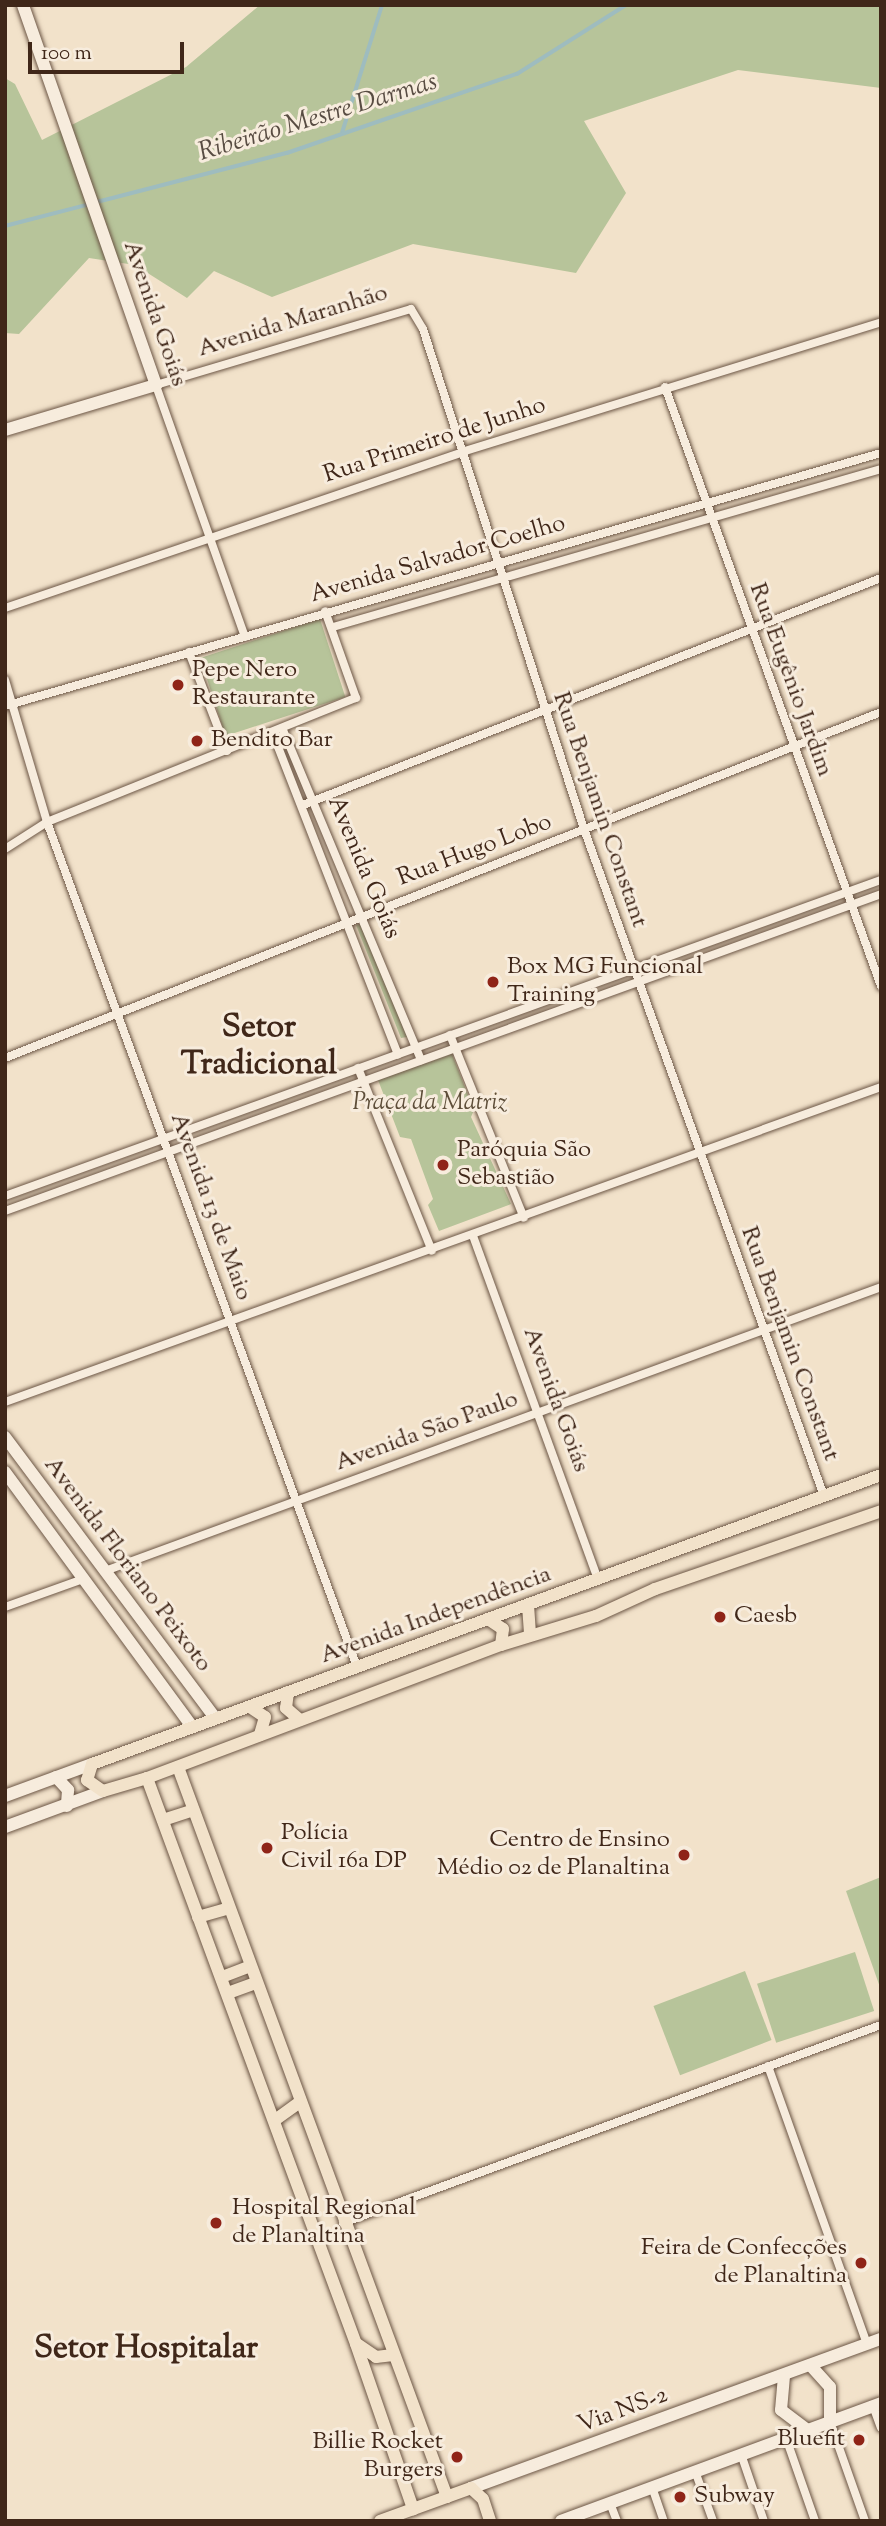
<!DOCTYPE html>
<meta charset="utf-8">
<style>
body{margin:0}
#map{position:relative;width:886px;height:2526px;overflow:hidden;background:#f2e2ca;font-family:"Sorts Mill Goudy",serif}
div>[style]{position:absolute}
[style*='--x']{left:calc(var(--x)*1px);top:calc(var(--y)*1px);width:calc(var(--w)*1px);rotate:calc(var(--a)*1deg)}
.green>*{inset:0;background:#b7c49a;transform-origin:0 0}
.stream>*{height:3.5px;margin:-1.75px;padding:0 1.75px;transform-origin:1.75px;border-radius:1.75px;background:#9ebcbf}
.roads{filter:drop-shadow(0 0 2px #6c5645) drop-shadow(0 0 2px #6c5645)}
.street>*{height:8px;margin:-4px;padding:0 4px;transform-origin:4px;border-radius:4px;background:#f7ecdd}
.secondary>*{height:12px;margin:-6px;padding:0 6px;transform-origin:6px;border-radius:6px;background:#f7ecdd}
.primary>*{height:12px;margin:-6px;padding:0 6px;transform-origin:6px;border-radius:6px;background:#f2e2ca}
.dots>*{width:19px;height:19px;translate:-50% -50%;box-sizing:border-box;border:4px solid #f7ecdd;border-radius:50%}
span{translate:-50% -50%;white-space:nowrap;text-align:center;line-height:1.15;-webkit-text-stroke:6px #f7ecdd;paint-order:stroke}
.street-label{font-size:24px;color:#402719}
.poi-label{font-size:24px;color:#402719}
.left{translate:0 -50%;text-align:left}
.right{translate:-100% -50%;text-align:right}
.park-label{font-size:24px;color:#5e4e39;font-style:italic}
.water-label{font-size:26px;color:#584c42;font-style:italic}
.district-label{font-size:32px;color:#402719;font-weight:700}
.frame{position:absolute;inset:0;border:7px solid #402719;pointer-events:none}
.scale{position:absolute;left:28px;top:42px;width:156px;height:32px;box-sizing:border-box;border:4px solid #402719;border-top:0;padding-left:9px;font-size:21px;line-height:24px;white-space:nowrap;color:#402719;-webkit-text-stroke:5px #f7ecdd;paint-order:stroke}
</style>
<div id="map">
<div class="green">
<i style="clip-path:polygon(260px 5px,879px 5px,881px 88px,738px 70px,584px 121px,626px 193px,576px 273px,413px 244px,272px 297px,214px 271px,187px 298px,135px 265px,89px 258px,19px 334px,5px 333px,5px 78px,15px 84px,42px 140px,186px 67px)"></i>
<i style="left:320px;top:619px;width:82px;height:126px;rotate:72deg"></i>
<i style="clip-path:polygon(361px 924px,407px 1037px,401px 1038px,356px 925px)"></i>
<i style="clip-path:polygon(452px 1054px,474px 1110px,471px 1117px,511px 1204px,439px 1231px,428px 1205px,433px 1199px,411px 1139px,400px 1137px,378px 1080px)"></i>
<i style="clip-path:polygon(881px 1877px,881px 1990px,846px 1891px)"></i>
<i style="left:855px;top:1952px;width:62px;height:103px;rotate:72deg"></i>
<i style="left:745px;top:1971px;width:74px;height:98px;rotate:69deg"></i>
</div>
<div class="stream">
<i style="--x:342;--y:133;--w:134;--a:-72.6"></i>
<i style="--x:97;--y:202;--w:196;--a:-14.5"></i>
<i style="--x:287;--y:153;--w:243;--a:-19"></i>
<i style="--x:517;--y:74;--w:129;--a:-32.3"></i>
<i style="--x:5;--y:226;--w:88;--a:-14.5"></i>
</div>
<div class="roads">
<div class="street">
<i style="--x:665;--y:387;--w:637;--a:70.17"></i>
<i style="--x:5;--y:608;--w:483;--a:-18.8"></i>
<i style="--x:462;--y:452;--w:439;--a:-17.2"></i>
<i style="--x:333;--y:627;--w:570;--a:-16.08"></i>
<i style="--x:245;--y:637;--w:267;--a:-109.5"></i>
<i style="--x:156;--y:385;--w:266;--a:-16.6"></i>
<i style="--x:411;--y:309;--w:23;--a:59"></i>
<i style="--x:423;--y:329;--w:525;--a:72.15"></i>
<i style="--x:584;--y:829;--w:709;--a:70.21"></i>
<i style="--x:189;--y:652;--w:106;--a:69"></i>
<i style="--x:5;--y:680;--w:148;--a:73.5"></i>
<i style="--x:47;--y:822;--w:900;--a:69.85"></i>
<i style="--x:5;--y:706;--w:912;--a:-16.11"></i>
<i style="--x:283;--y:730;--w:358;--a:67.3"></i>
<i style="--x:273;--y:734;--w:344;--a:68.7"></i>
<i style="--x:303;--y:805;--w:621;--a:-21.44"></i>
<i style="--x:5;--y:849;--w:50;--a:-32.7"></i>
<i style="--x:47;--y:822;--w:333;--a:-21.9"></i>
<i style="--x:356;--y:698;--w:92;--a:-109.6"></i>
<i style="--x:450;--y:1035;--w:197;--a:68"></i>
<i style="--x:5;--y:1058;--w:942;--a:-21.55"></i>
<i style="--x:358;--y:1068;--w:197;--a:68"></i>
<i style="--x:5;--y:1196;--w:931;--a:-19.84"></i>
<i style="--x:5;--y:1211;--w:932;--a:-19.89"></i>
<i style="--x:473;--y:1236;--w:365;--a:70"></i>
<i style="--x:5;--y:1402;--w:931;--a:-19.78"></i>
<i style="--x:105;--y:1571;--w:826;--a:-20.1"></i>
<i style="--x:5;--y:1607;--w:83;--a:-19.7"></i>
<i style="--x:768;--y:2066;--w:295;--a:70.4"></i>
<i style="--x:343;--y:2223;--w:573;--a:-20.21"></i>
<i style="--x:873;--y:2406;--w:23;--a:70"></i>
<i style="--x:830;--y:2422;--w:105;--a:70.5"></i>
<i style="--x:786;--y:2438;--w:88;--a:70.7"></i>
<i style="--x:741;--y:2454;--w:71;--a:71.1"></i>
<i style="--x:695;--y:2471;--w:53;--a:70.2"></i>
<i style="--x:652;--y:2487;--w:36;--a:71"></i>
<i style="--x:610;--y:2503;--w:19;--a:69"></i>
</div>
<div class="secondary">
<i style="--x:5;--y:430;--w:158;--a:-16.6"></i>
<i style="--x:156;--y:385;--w:403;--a:-109.3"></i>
<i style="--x:5;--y:1437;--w:351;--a:53.2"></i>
<i style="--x:5;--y:1472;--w:316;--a:53.7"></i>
<i style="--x:56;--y:1777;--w:18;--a:47"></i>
<i style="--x:68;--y:1790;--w:16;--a:94"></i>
<i style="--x:5;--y:1796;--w:93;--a:-20.2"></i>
<i style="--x:5;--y:1827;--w:104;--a:-20.2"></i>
<i style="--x:811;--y:2366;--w:28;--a:48"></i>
<i style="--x:830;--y:2387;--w:35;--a:90"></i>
<i style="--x:784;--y:2376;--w:34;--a:95"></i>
<i style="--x:781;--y:2410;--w:34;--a:37"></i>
<i style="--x:471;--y:2488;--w:436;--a:-20"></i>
<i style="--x:561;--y:2521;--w:341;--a:-20.2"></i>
</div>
<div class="primary">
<i style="--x:881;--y:1475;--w:840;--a:159.88"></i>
<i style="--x:92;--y:1764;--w:17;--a:107"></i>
<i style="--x:87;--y:1780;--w:19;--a:35"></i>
<i style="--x:103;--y:1791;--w:46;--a:-16.5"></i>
<i style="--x:147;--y:1778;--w:378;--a:-20.6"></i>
<i style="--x:501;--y:1645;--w:99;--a:-17"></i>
<i style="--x:596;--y:1616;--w:65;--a:-24.6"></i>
<i style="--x:655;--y:1589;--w:239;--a:-19"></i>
<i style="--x:528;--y:1605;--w:30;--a:86"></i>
<i style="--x:488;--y:1619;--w:18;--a:34"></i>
<i style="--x:503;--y:1629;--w:16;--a:97"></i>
<i style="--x:288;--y:1692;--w:16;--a:97"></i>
<i style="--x:286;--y:1708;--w:18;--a:41"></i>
<i style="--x:250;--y:1707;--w:18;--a:34"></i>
<i style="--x:265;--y:1717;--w:19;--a:106"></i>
<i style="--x:178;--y:1767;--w:778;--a:69.77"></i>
<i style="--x:147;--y:1778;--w:603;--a:69.73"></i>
<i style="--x:356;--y:2344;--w:175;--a:70.9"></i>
<i style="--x:163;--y:1820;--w:32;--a:-18"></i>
<i style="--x:198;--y:1917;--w:32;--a:-16"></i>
<i style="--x:222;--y:1977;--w:30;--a:-21"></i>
<i style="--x:228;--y:1993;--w:30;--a:-20"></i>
<i style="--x:275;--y:2120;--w:31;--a:-36"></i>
<i style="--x:357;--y:2344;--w:23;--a:34"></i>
<i style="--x:376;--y:2357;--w:17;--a:-7"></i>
<i style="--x:380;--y:2521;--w:97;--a:-19.9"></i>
<i style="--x:471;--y:2488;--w:16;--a:43"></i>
<i style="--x:483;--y:2499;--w:23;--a:72"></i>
</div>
</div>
<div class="dots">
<i style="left:178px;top:685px;background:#8f2418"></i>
<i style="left:197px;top:741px;background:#8f2418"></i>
<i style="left:493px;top:982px;background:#8f2418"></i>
<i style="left:443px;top:1165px;background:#8f2418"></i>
<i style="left:720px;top:1617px;background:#8f2418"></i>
<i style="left:267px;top:1848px;background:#8f2418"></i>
<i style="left:684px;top:1855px;background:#8f2418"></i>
<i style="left:216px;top:2223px;background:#8f2418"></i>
<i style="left:861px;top:2263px;background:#8f2418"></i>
<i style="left:859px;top:2440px;background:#8f2418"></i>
<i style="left:457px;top:2457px;background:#8f2418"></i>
<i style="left:680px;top:2497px;background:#8f2418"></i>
</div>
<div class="street-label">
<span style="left:154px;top:314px;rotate:71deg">Avenida Goiás</span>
<span style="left:293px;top:322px;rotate:-17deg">Avenida Maranhão</span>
<span style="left:435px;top:441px;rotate:-18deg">Rua Primeiro de Junho</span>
<span style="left:438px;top:560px;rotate:-16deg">Avenida Salvador Coelho</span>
<span style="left:790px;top:680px;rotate:70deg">Rua Eugênio Jardim</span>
<span style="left:599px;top:810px;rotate:71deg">Rua Benjamin Constant</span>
<span style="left:475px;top:851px;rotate:-21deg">Rua Hugo Lobo</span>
<span style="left:363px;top:868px;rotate:67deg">Avenida Goiás</span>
<span style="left:210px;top:1207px;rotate:70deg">Avenida 13 de Maio</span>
<span style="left:789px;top:1344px;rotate:70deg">Rua Benjamin Constant</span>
<span style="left:555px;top:1400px;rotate:70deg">Avenida Goiás</span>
<span style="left:427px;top:1432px;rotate:-20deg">Avenida São Paulo</span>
<span style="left:127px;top:1565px;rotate:53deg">Avenida Floriano Peixoto</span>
<span style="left:436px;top:1616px;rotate:-20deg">Avenida Independência</span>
<span style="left:623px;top:2411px;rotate:-20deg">Via NS-2</span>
</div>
<div class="poi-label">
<span class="left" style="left:192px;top:685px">Pepe Nero<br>Restaurante</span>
<span class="left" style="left:211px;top:741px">Bendito Bar</span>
<span class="left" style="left:507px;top:982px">Box MG Funcional<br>Training</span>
<span class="left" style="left:457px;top:1165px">Paróquia São<br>Sebastião</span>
<span class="left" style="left:734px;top:1617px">Caesb</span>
<span class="left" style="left:281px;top:1848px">Polícia<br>Civil 16a DP</span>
<span class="right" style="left:670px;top:1855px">Centro de Ensino<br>Médio 02 de Planaltina</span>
<span class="left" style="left:232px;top:2223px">Hospital Regional<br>de Planaltina</span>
<span class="right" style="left:847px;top:2263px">Feira de Confecções<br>de Planaltina</span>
<span class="right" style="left:845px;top:2440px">Bluefit</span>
<span class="right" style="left:443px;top:2457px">Billie Rocket<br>Burgers</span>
<span class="left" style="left:694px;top:2497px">Subway</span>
</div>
<div class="park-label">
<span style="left:430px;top:1104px">Praça da Matriz</span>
</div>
<div class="water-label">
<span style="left:318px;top:118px;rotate:-17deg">Ribeirão Mestre Darmas</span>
</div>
<div class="district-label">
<span style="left:259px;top:1047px">Setor<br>Tradicional</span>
<span style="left:146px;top:2349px">Setor Hospitalar</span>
</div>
<div class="frame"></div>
<div class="scale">100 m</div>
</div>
